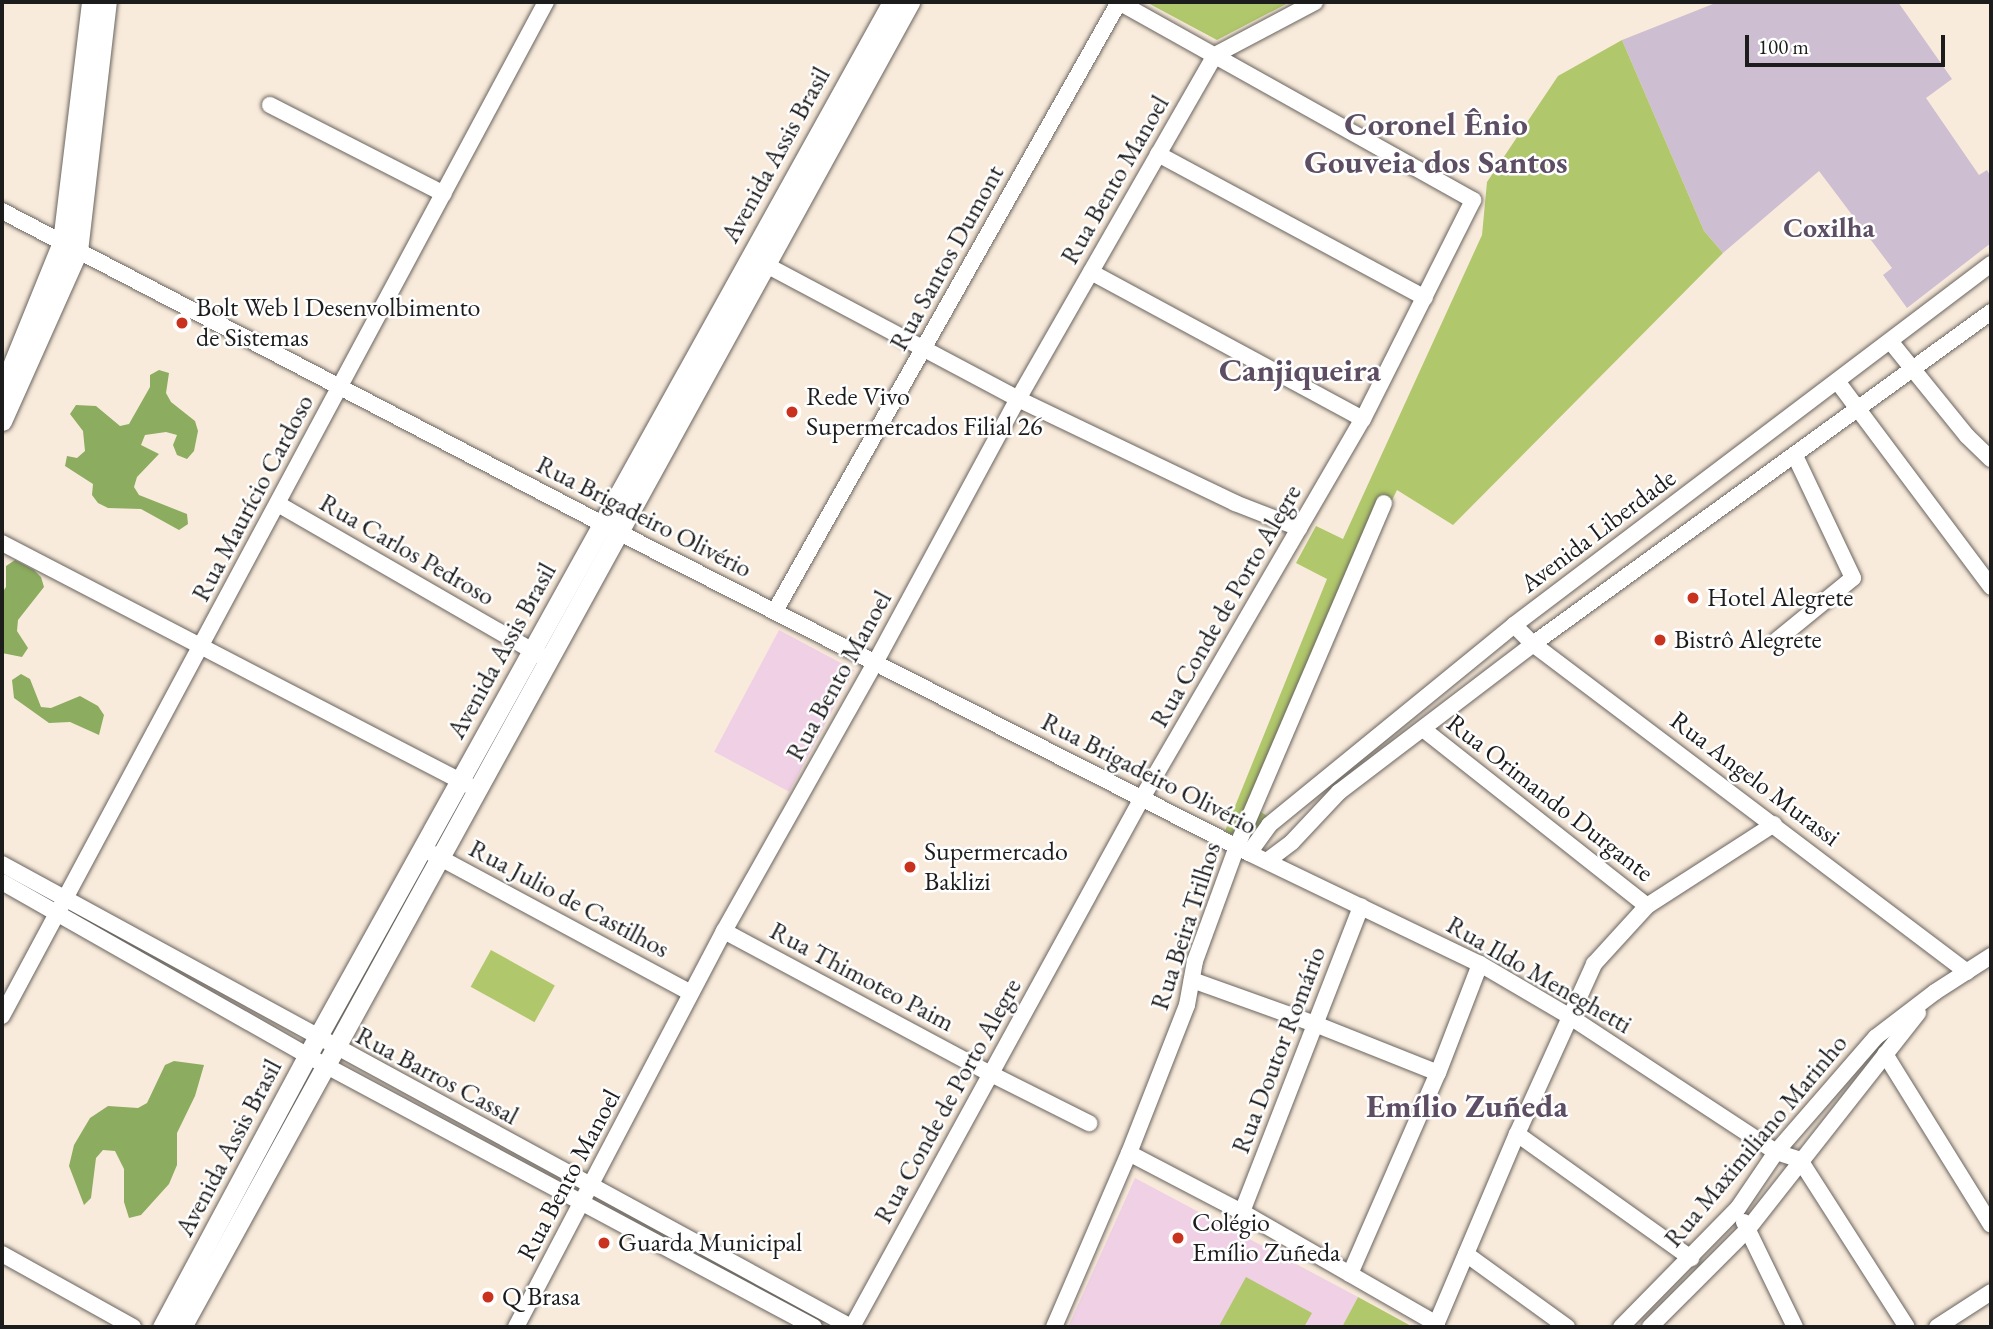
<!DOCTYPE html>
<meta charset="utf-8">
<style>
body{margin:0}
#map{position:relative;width:1993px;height:1329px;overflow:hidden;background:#f9ebdb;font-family:"EB Garamond",serif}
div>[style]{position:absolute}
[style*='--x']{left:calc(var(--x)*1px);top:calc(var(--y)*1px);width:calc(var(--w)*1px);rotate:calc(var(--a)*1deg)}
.built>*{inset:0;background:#f0d0e4;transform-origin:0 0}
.industrial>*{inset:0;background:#cebed1}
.green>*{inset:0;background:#b0c76b;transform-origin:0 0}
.forest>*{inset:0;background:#8cac5f}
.roads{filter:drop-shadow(0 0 2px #69645f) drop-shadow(0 0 2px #69645f)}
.minor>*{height:16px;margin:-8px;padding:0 8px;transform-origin:8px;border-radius:8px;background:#fff}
.major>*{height:19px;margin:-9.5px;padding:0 9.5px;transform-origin:9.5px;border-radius:9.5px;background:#fff}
.dots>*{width:19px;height:19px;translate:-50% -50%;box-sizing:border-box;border:4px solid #fff;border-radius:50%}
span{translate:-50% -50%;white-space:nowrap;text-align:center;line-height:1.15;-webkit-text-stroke:5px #fff;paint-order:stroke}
.street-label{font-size:26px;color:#1c1c1c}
.poi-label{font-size:26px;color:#1c1c1c}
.left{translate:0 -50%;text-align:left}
.neighbourhood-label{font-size:28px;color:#5d4e63;font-weight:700}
.district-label{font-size:33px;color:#5d4e63;font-weight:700}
.frame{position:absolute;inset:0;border:4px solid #1c1c1c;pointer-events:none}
.scale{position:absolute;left:1745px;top:35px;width:200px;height:32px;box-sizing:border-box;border:4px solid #1c1c1c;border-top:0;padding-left:9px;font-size:21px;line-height:24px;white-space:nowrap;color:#1c1c1c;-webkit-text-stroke:5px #fff;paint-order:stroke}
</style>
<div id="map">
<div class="built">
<i style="left:779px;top:630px;width:85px;height:138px;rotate:28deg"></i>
<i style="clip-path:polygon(1135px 1178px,1358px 1297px,1342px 1327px,1068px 1327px)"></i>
</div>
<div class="industrial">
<i style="clip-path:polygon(1718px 2px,1898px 2px,1952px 79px,1926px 98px,1979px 175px,1987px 170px,1991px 177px,1991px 243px,1907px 308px,1883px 275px,1892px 268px,1819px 171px,1723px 253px,1704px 231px,1622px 40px)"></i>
</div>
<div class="green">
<i style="clip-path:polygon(1146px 2px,1290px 2px,1217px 40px)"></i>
<i style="clip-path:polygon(1622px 40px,1704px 231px,1723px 253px,1453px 525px,1397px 490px,1374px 537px,1259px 811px,1269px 817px,1248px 843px,1225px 831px,1327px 579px,1296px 563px,1316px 526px,1343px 539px,1482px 235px,1487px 182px,1558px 76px)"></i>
<i style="left:491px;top:950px;width:73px;height:42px;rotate:29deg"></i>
<i style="clip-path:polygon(1246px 1277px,1312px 1313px,1304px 1327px,1219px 1326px)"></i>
<i style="clip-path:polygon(1358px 1297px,1413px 1327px,1342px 1327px)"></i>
</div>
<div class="forest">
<i style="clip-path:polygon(159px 370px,169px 373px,166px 393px,171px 402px,195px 421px,198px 431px,194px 451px,187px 459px,177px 455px,173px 445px,177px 435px,166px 432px,145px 435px,141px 445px,159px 454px,137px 477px,134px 487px,139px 495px,187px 514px,188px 524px,179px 530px,141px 509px,108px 508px,98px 503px,92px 495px,93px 484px,65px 466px,67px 456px,77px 458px,85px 451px,83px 431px,70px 414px,76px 405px,96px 406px,120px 426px,129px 424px,150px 387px,150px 375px)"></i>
<i style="clip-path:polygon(15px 560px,34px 570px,41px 577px,44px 587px,18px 620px,17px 631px,28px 648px,22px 657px,2px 653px,2px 593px,6px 587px,6px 566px)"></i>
<i style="clip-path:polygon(21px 674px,30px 679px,41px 707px,51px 708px,80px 696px,98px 706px,104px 715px,99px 735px,70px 722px,49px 723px,14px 698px,12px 680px)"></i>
<i style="clip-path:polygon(174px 1061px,204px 1065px,195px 1096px,177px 1133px,177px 1165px,169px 1184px,141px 1215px,129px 1218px,124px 1202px,124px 1169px,115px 1151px,103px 1150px,96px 1158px,91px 1198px,84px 1205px,69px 1166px,74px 1145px,90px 1118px,108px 1106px,138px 1108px,147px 1103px,165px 1065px)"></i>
</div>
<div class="roads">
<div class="minor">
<i style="--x:1215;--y:55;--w:113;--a:-27.9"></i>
<i style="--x:270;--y:105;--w:195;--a:27.1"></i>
<i style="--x:1158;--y:154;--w:303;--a:28.3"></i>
<i style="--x:2;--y:211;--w:695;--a:27.52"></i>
<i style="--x:618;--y:532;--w:708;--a:26.96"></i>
<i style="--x:1249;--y:853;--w:256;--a:25.7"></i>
<i style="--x:1480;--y:964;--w:107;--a:30.4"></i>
<i style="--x:1572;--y:1018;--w:244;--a:33.3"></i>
<i style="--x:1776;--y:1152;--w:25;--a:18"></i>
<i style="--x:1800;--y:1160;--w:198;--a:57.4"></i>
<i style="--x:755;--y:259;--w:298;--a:28"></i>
<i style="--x:1018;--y:399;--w:241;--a:25.6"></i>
<i style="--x:1235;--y:503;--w:69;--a:21.3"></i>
<i style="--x:1091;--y:272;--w:309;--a:28.4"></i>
<i style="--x:1890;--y:341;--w:122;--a:51"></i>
<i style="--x:1967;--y:436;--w:33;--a:44"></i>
<i style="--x:1837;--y:381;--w:257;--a:53.2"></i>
<i style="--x:278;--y:504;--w:306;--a:30"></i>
<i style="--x:2;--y:543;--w:525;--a:27.44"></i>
<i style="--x:775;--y:611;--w:699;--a:-60.54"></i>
<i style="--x:1514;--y:625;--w:27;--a:45"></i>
<i style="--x:1533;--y:644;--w:544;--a:37.08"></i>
<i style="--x:1777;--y:640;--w:98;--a:-39.2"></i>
<i style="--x:1853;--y:578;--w:135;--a:-115.4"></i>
<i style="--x:1423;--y:729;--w:285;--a:38.3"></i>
<i style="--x:431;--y:853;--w:295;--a:28.3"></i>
<i style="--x:1249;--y:853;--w:34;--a:-54"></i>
<i style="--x:1269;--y:825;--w:316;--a:-39.2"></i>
<i style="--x:1514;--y:625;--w:598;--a:-37.12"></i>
<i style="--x:1267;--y:861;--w:31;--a:-37"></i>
<i style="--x:1292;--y:842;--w:69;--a:-46.8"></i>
<i style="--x:1339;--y:792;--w:244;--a:-37.3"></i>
<i style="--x:1533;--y:644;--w:566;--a:-35.94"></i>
<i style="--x:2;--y:864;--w:967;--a:28.61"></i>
<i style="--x:2;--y:882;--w:352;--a:29.6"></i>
<i style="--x:308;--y:1056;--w:574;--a:28.17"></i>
<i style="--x:724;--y:931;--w:303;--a:28.2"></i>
<i style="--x:991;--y:1074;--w:110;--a:26.6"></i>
<i style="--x:1192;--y:980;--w:131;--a:19.7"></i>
<i style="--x:1315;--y:1024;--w:132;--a:21.7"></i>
<i style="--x:2;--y:1016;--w:1151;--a:-61.79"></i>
<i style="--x:1885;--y:1054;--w:201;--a:58.2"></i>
<i style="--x:1517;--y:1134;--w:214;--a:35.5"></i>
<i style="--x:1129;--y:1153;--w:127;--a:27.6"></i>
<i style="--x:1242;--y:1212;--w:225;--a:29.9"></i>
<i style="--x:1242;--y:1212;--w:328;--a:-68.7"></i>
<i style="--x:1744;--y:1222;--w:117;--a:64.1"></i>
<i style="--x:2;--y:1254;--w:150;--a:29.1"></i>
<i style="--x:1466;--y:1254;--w:125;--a:35.9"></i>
<i style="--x:1350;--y:1274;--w:219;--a:-66.4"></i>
<i style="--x:1438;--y:1073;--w:117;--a:-68.9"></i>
<i style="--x:516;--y:1327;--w:447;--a:-62.3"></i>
<i style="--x:724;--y:931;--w:308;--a:-60.6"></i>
<i style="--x:875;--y:663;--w:300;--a:-61.6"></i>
<i style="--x:1018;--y:399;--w:396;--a:-60.2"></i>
<i style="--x:852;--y:1327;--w:603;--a:-61.27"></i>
<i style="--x:1142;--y:798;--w:439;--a:-59.8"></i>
<i style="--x:1363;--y:419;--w:245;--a:-63.3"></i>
<i style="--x:1473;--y:200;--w:406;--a:-150.8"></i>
<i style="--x:1054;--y:1327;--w:189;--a:-66.7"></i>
<i style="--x:1129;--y:1153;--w:159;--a:-68.6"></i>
<i style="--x:1187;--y:1005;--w:45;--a:-79.7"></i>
<i style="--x:1195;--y:961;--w:122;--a:-69.9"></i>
<i style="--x:1237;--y:846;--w:373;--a:-66.8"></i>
<i style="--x:1435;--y:1327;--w:210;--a:-67"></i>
<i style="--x:1517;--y:1134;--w:187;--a:-65.6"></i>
<i style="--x:1594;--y:964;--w:79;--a:-47.6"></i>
<i style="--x:1647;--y:906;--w:151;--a:-32.8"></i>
<i style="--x:1621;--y:1327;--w:167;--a:-45.5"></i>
<i style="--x:1738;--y:1208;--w:68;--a:-55.8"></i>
<i style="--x:1776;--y:1152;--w:152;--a:-49"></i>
<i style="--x:1876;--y:1037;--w:74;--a:-37.3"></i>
<i style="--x:1935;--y:992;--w:67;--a:-32.7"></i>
<i style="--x:1650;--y:1327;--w:139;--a:-45"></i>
<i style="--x:1748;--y:1229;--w:275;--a:-51.8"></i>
<i style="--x:1937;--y:1327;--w:64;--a:-32.9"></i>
</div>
<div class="major">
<i style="--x:2;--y:390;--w:160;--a:-67.9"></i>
<i style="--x:62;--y:242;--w:242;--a:-83.1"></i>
<i style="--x:2;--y:421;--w:186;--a:-65.9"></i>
<i style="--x:78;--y:251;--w:251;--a:-83.4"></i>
<i style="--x:162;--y:1327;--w:328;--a:-61.8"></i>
<i style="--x:317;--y:1038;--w:1185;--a:-60.97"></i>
<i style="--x:182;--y:1327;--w:1512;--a:-61.21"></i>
</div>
</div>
<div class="dots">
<i style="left:182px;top:323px;background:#c8321e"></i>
<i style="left:792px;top:412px;background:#c8321e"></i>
<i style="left:1693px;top:598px;background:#c8321e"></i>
<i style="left:1660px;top:640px;background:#c8321e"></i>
<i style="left:910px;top:867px;background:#c8321e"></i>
<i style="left:1178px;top:1238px;background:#c8321e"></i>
<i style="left:604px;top:1243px;background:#c8321e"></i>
<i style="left:488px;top:1297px;background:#c8321e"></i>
</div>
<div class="street-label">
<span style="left:776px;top:155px;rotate:-61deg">Avenida Assis Brasil</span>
<span style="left:1115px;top:180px;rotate:-60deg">Rua Bento Manoel</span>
<span style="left:947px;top:258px;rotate:-61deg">Rua Santos Dumont</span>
<span style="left:253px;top:498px;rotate:-62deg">Rua Maurício Cardoso</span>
<span style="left:644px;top:517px;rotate:27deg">Rua Brigadeiro Olivério</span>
<span style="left:1598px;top:531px;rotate:-37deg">Avenida Liberdade</span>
<span style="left:407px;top:550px;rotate:30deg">Rua Carlos Pedroso</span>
<span style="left:1226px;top:606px;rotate:-60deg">Rua Conde de Porto Alegre</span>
<span style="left:502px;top:651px;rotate:-61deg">Avenida Assis Brasil</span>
<span style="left:839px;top:676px;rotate:-61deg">Rua Bento Manoel</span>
<span style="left:1149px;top:774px;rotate:27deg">Rua Brigadeiro Olivério</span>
<span style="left:1755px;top:779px;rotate:37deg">Rua Angelo Murassi</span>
<span style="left:1550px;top:798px;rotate:38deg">Rua Orimando Durgante</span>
<span style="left:569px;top:899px;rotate:28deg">Rua Julio de Castilhos</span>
<span style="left:1186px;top:926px;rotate:-72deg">Rua Beira Trilhos</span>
<span style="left:1539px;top:975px;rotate:30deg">Rua Ildo Meneghetti</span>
<span style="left:862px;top:977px;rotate:28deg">Rua Thimoteo Paim</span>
<span style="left:1279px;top:1050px;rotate:-69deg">Rua Doutor Romário</span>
<span style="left:437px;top:1076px;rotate:28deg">Rua Barros Cassal</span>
<span style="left:948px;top:1101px;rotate:-61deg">Rua Conde de Porto Alegre</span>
<span style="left:1756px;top:1141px;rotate:-50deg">Rua Maximiliano Marinho</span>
<span style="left:229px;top:1148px;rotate:-62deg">Avenida Assis Brasil</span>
<span style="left:569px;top:1175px;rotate:-62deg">Rua Bento Manoel</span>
</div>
<div class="poi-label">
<span class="left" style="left:196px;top:323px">Bolt Web l Desenvolbimento<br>de Sistemas</span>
<span class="left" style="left:806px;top:412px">Rede Vivo<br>Supermercados Filial 26</span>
<span class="left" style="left:1707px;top:598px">Hotel Alegrete</span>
<span class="left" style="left:1674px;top:640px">Bistrô Alegrete</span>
<span class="left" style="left:924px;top:867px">Supermercado<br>Baklizi</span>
<span class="left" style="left:1192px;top:1238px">Colégio<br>Emílio Zuñeda</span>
<span class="left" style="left:618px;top:1243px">Guarda Municipal</span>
<span class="left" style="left:502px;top:1297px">Q Brasa</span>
</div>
<div class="neighbourhood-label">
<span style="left:1829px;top:227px">Coxilha</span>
</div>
<div class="district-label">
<span style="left:1436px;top:143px">Coronel Ênio<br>Gouveia dos Santos</span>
<span style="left:1300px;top:370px">Canjiqueira</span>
<span style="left:1467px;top:1106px">Emílio Zuñeda</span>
</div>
<div class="frame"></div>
<div class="scale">100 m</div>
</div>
